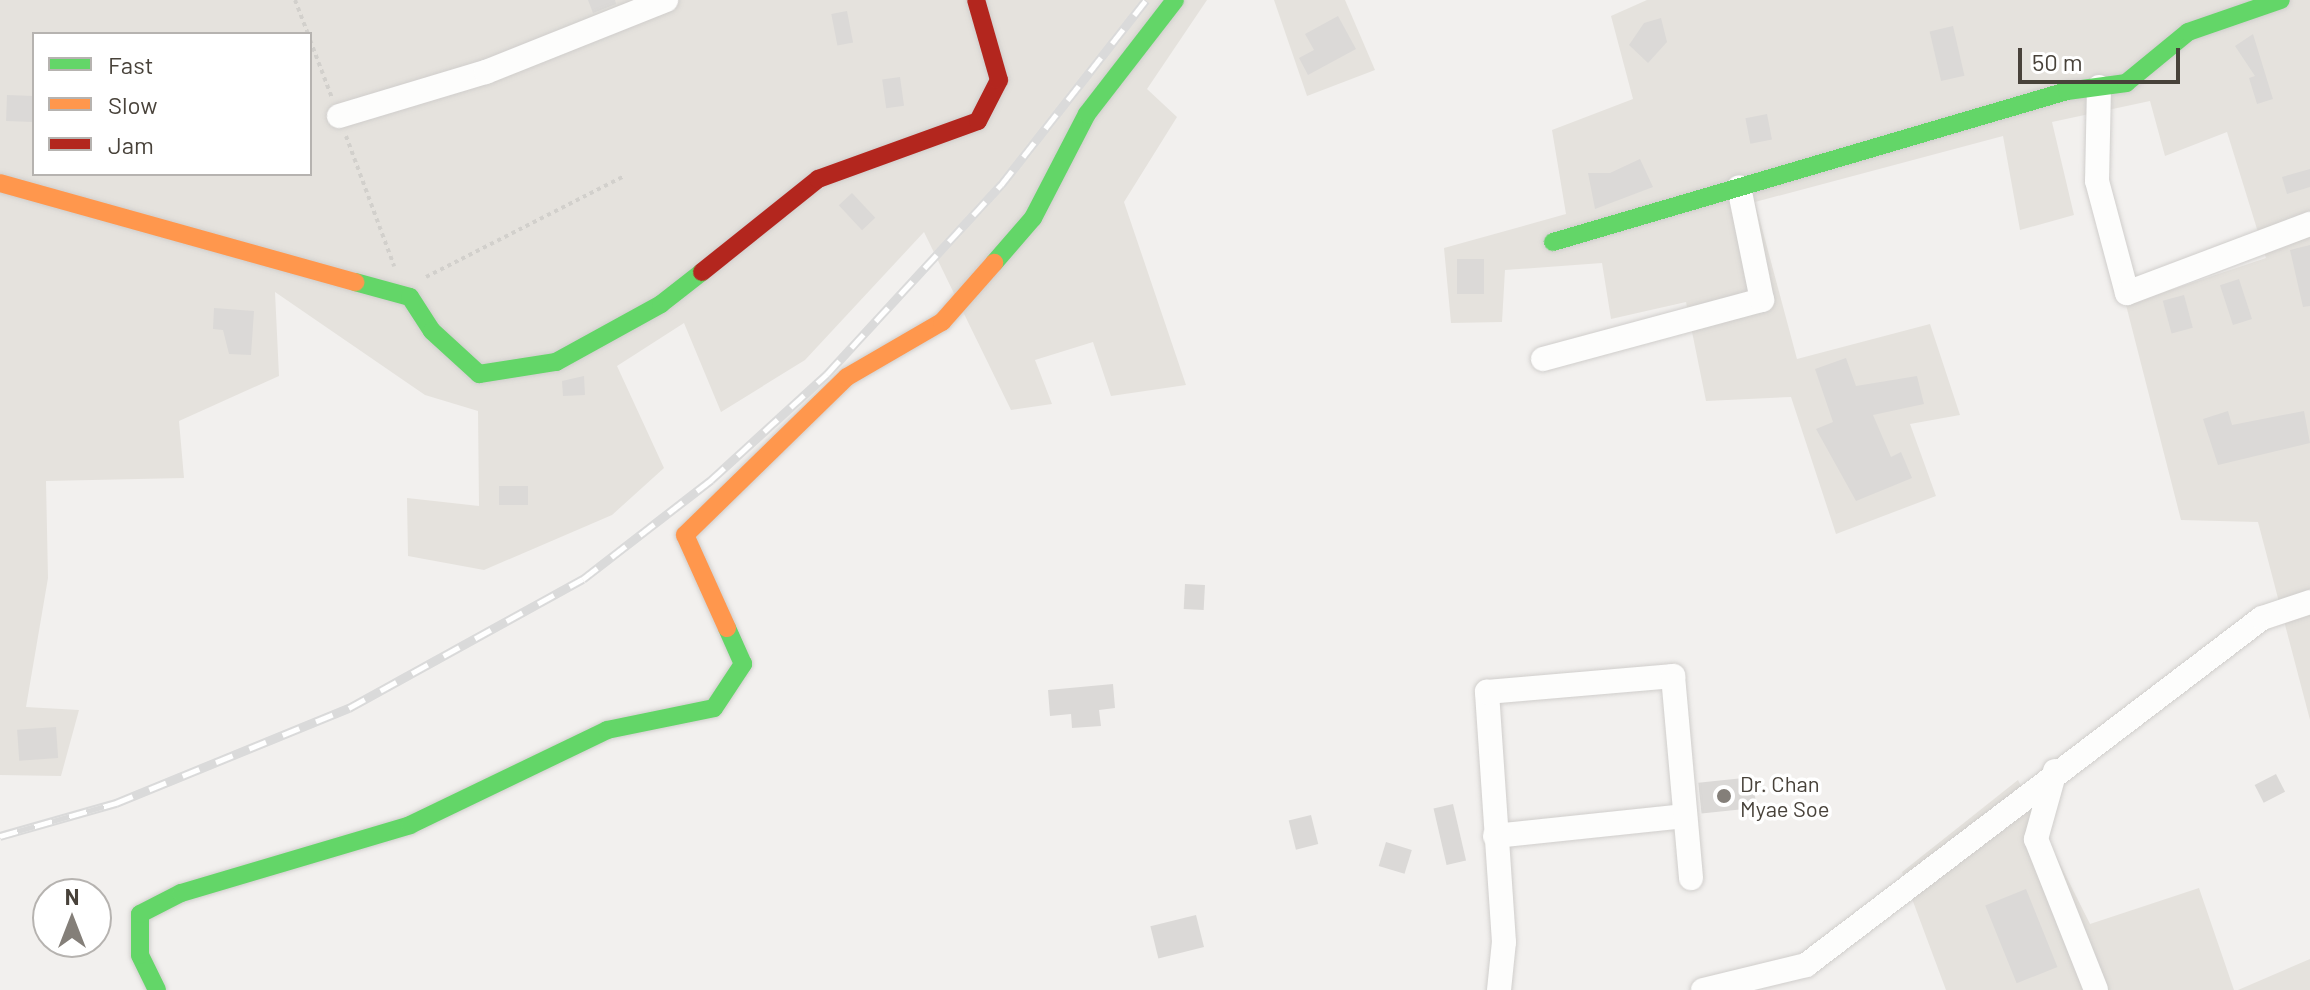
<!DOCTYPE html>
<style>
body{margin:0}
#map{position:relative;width:2310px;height:990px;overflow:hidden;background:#f2f0ee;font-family:Barlow,sans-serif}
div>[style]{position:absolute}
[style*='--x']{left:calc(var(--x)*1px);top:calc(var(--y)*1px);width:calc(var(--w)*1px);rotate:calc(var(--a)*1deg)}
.residential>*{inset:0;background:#e5e2dd}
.building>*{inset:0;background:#dbd9d7;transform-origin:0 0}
.path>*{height:4px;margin-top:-2px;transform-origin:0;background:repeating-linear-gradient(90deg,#d2d0cc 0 4px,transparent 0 8px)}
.roads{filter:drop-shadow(0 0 2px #d0cecc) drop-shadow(0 0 2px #d0cecc)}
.street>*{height:24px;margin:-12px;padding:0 12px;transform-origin:12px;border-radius:12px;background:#fdfdfc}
.fast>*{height:18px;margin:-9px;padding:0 9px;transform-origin:9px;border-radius:9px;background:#63d668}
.slow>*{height:18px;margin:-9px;padding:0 9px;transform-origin:9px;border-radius:9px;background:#ff974d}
.jam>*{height:18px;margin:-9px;padding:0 9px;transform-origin:9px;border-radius:9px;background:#b3261e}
.rail>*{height:9px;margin-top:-4.5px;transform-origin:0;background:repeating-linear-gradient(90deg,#fff 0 18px,#dadada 0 36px);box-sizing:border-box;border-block:2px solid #dadada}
.dots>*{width:22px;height:22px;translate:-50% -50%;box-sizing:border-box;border:4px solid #fff;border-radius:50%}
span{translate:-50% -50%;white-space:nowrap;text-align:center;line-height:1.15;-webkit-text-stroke:7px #fff;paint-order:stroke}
.poi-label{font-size:22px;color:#48423a}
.left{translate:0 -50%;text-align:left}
.legend{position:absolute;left:32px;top:32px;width:280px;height:144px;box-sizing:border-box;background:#fff;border:2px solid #b6b3b0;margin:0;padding:10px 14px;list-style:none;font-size:24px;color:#48423a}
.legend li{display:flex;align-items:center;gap:16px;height:40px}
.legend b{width:40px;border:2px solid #b6b3b0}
.north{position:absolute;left:32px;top:878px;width:80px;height:80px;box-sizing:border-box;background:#fff;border:2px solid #b6b3b0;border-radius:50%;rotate:0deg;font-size:22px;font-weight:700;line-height:32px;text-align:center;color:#48423a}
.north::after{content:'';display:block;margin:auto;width:28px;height:36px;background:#847f79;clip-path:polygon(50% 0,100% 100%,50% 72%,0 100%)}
.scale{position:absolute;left:2018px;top:48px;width:162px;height:36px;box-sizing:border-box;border:4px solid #48423a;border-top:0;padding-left:10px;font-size:24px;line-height:28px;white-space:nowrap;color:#48423a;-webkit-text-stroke:6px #fff;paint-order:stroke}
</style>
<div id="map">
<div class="residential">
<i style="clip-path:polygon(evenodd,0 0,1207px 0,1147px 89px,1177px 117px,1124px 202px,1186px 385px,1111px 396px,1093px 342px,1035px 360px,1052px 404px,1011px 410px,924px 232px,805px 360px,721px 412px,684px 323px,617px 366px,664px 468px,612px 515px,484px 570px,408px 556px,407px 498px,479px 506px,478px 411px,425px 395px,275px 292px,279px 376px,179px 421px,184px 478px,46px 481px,48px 578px,26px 707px,79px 710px,61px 776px,0 775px,0 0,34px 34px,310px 34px,310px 174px,34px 174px,34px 34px)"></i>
<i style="clip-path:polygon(1274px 0,1345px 0,1375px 70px,1307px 96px)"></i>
<i style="clip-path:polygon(1647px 0,2310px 0,2310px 720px,2258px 522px,2181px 520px,2126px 305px,2266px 258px,2227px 132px,2165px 156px,2150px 101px,2052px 122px,2074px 215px,2020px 230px,2003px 136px,1755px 202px,1797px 359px,1930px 324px,1960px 415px,1910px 424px,1936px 496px,1836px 534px,1791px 397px,1706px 401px,1686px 302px,1611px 319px,1602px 263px,1505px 270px,1502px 322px,1451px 323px,1444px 248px,1566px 214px,1552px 130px,1633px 99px,1611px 16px)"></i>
<i style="clip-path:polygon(2018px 780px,2090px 924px,2199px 888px,2234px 990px,1946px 990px,1902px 872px)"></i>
<i style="clip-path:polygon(2310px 959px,2310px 990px,2238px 990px)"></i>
</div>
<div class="building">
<i style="clip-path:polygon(588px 0,615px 0,616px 4px,593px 13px)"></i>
<i style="left:847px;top:11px;width:32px;height:16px;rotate:79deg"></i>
<i style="clip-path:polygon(1338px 16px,1356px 49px,1308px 75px,1299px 58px,1314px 50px,1305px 34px)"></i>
<i style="clip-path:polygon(1661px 18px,1667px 42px,1648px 63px,1629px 45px,1644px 23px)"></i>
<i style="left:1953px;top:26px;width:51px;height:24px;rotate:77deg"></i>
<i style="clip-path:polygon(2253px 34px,2273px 99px,2257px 104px,2249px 78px,2255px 76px,2235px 46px)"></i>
<i style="left:900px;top:77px;width:29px;height:18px;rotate:82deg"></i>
<i style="left:7px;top:95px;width:27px;height:26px;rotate:2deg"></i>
<i style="left:1767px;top:114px;width:26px;height:22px;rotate:79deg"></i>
<i style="clip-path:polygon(1640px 159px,1653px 187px,1595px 209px,1588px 173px,1610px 173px)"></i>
<i style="clip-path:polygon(2310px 169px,2310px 187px,2287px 194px,2282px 177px)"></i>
<i style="left:852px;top:193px;width:34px;height:18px;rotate:47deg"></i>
<i style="clip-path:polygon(2310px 245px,2310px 306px,2303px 307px,2290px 250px)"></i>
<i style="left:1457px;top:259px;width:27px;height:35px"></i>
<i style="left:2239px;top:279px;width:42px;height:20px;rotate:72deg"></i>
<i style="left:2184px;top:295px;width:34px;height:22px;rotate:75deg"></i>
<i style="clip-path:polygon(214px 308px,254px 311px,251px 355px,229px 354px,223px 330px,213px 329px)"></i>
<i style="clip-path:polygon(1846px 358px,1856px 386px,1917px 376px,1924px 404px,1873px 415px,1891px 457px,1901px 452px,1912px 478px,1856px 501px,1816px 429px,1833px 422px,1815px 369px)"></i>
<i style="clip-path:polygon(584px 376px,585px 395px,563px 396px,562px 381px)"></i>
<i style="clip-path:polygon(2228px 411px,2232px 425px,2304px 411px,2310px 443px,2218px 465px,2203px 419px)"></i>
<i style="left:528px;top:486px;width:19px;height:29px;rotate:90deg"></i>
<i style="left:1185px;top:584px;width:20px;height:25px;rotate:3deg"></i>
<i style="clip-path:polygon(1113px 684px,1115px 708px,1099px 710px,1101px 726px,1072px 728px,1071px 714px,1050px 716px,1048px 690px)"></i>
<i style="left:56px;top:727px;width:31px;height:39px;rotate:86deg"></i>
<i style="left:2276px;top:774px;width:20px;height:24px;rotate:63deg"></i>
<i style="left:1753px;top:777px;width:31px;height:55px;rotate:84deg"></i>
<i style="left:1453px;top:804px;width:58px;height:20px;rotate:77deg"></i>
<i style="left:1311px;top:815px;width:30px;height:23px;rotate:76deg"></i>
<i style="left:1386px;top:842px;width:27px;height:25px;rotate:17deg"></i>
<i style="left:2026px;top:889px;width:84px;height:44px;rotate:68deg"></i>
<i style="left:1196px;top:915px;width:33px;height:47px;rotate:76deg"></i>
</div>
<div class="path">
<i style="--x:295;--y:0;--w:36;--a:69"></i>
<i style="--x:310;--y:40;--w:62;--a:69.2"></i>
<i style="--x:346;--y:136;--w:139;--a:69.7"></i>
<i style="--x:426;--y:277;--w:222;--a:-27"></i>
</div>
<div class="roads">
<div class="street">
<i style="--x:2099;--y:87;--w:94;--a:91.2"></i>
<i style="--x:2097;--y:181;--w:116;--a:75"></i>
<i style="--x:2127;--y:293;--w:196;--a:-20.7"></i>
<i style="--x:339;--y:116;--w:153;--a:-16.7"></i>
<i style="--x:486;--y:72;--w:194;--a:-21.8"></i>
<i style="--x:1543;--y:359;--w:227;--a:-15.1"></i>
<i style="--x:1762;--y:300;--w:115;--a:-101.5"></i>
<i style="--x:2055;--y:771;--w:71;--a:105.6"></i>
<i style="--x:2036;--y:839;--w:162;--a:68.3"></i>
<i style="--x:1495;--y:836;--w:191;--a:-6"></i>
<i style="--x:1499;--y:990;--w:48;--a:-84.1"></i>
<i style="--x:1504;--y:942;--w:251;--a:-93.9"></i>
<i style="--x:1487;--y:692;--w:187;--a:-4.9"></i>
<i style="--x:1673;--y:676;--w:203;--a:84.9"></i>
<i style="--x:1703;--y:990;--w:106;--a:-13.6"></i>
<i style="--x:1806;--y:965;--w:573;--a:-37.27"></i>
<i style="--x:2262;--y:618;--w:51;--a:-18.4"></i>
</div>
<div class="fast">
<i style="--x:1553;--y:242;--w:536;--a:-16.37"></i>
<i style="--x:2067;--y:91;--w:60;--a:-7.7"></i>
<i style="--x:2126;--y:83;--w:80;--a:-39.4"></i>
<i style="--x:2188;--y:32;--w:98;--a:-19"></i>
<i style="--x:994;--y:263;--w:60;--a:-49.1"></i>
<i style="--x:1033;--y:218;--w:117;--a:-62.6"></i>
<i style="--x:1087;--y:114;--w:144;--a:-52.3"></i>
<i style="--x:355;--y:282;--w:57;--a:15.3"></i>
<i style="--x:410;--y:297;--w:40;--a:57.1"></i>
<i style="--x:432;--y:331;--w:64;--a:42.5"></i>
<i style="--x:479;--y:374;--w:78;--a:-8.9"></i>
<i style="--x:556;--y:362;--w:120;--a:-28.9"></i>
<i style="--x:661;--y:304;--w:52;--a:-38"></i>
<i style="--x:157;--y:990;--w:39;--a:-116"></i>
<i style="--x:140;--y:955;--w:41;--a:-90"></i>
<i style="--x:140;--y:914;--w:46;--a:-27.1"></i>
<i style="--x:181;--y:893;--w:239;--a:-16.5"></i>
<i style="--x:410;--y:825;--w:219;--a:-25.7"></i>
<i style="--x:607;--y:730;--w:109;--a:-11.6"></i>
<i style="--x:714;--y:708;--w:53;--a:-56.6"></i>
<i style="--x:743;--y:664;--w:39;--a:-114"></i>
</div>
<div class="slow">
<i style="--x:0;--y:183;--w:369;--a:15.6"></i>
<i style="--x:727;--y:628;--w:102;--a:-114.3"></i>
<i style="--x:685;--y:535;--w:226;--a:-44.3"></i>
<i style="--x:847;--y:377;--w:110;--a:-30.1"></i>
<i style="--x:942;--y:322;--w:79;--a:-48.6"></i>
</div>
<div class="jam">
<i style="--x:702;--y:272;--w:149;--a:-38.7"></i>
<i style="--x:818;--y:179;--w:170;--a:-19.9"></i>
<i style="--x:978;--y:121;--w:46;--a:-62.9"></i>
<i style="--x:999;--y:80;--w:83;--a:-106"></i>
</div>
</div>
<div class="rail">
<i style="--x:0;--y:836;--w:121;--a:-15.9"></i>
<i style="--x:116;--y:803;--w:252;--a:-22.2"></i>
<i style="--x:349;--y:708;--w:267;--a:-28.9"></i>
<i style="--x:583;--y:579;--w:162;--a:-37.7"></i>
<i style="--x:711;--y:480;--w:157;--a:-42.4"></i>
<i style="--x:827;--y:374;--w:257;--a:-47.4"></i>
<i style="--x:1001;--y:185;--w:235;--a:-51.9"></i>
</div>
<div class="dots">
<i style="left:1724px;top:796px;background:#847f79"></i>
</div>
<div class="poi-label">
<span class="left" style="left:1740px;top:796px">Dr. Chan<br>Myae Soe</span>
</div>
<ul class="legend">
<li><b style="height:10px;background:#63d668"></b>Fast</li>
<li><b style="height:10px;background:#ff974d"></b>Slow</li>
<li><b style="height:10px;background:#b3261e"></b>Jam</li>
</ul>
<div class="north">N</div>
<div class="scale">50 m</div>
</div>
